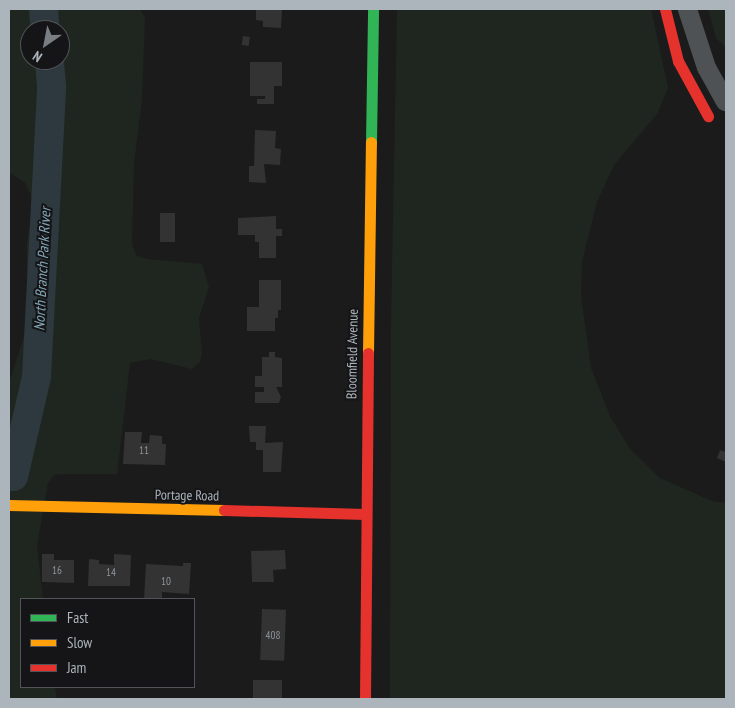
<!DOCTYPE html>
<style>
body{margin:0}
#map{position:relative;width:735px;height:708px;overflow:hidden;background:#1b1b1b;font-family:"PT Sans Narrow",sans-serif}
div>[style]{position:absolute}
[style*='--x']{left:calc(var(--x)*1px);top:calc(var(--y)*1px);width:calc(var(--w)*1px);rotate:calc(var(--a)*1deg)}
.green>*{inset:0;background:#1f261f}
.river>*{height:29px;margin:-14.5px;padding:0 14.5px;transform-origin:14.5px;border-radius:14.5px;background:#2d393e}
.building>*{inset:0;background:#333;transform-origin:0 0}
.street>*{height:19px;margin:-9.5px;padding:0 9.5px;transform-origin:9.5px;border-radius:9.5px;background:#4f5254}
.fast>*{height:11px;margin:-5.5px;padding:0 5.5px;transform-origin:5.5px;border-radius:5.5px;background:#30b455}
.slow>*{height:11px;margin:-5.5px;padding:0 5.5px;transform-origin:5.5px;border-radius:5.5px;background:#ff9f0a}
.jam>*{height:11px;margin:-5.5px;padding:0 5.5px;transform-origin:5.5px;border-radius:5.5px;background:#e5322d}
span{translate:-50% -50%;white-space:nowrap;text-align:center;line-height:1.15;-webkit-text-stroke:4px #151517;paint-order:stroke}
.number-label{font-size:11px;color:#8e949a}
.number-label span{-webkit-text-stroke-width:0}
.street-label{font-size:14px;color:#acb4bc}
.water-label{font-size:15px;color:#83a7b7;font-style:italic}
.frame{position:absolute;inset:0;border:10px solid #acb4bc;pointer-events:none}
.legend{position:absolute;left:20px;top:598px;width:175px;height:90px;box-sizing:border-box;background:#151517;border:1px solid #515559;margin:0;padding:6px 9px;list-style:none;font-size:15px;color:#acb4bc}
.legend li{display:flex;align-items:center;gap:10px;height:25px}
.legend b{width:25px;border:1px solid #515559}
.north{position:absolute;left:20px;top:20px;width:50px;height:50px;box-sizing:border-box;background:#151517;border:1px solid #515559;border-radius:50%;rotate:213deg;font-size:14px;font-weight:700;line-height:20px;text-align:center;color:#acb4bc}
.north::after{content:'';display:block;margin:auto;width:18px;height:22px;background:#797e84;clip-path:polygon(50% 0,100% 100%,50% 72%,0 100%)}
</style>
<div id="map">
<div class="green">
<i style="clip-path:polygon(evenodd,9px 9px,140px 9px,145px 18px,142px 99px,134px 164px,132px 245px,137px 256px,147px 259px,202px 264px,209px 287px,199px 318px,202px 352px,200px 362px,192px 369px,150px 359px,130px 363px,117px 474px,65px 474px,54px 475px,48px 483px,37px 546px,43px 599px,21px 599px,21px 687px,55px 687px,57px 699px,9px 699px,9px 383px,27px 327px,27px 242px,34px 202px,25px 183px,9px 172px,9px 9px,30px 30px,60px 30px,60px 60px,30px 60px,30px 30px)"></i>
<i style="clip-path:polygon(397px 9px,651px 9px,668px 88px,657px 114px,614px 165px,597px 202px,582px 261px,581px 296px,591px 368px,610px 416px,630px 449px,660px 478px,712px 501px,726px 503px,726px 699px,390px 699px,391px 326px)"></i>
<i style="clip-path:polygon(708px 9px,726px 9px,726px 48px,716px 38px)"></i>
</div>
<div class="river">
<i style="--x:43;--y:9;--w:21;--a:85"></i>
<i style="--x:13;--y:476;--w:103;--a:-77"></i>
<i style="--x:36;--y:376;--w:291;--a:-87"></i>
<i style="--x:51;--y:85;--w:25;--a:-95"></i>
</div>
<div class="building">
<i style="clip-path:polygon(256px 9px,282px 10px,281px 28px,263px 27px,263px 21px,256px 20px)"></i>
<i style="left:243px;top:36px;width:7px;height:9px;rotate:8deg"></i>
<i style="clip-path:polygon(250px 62px,282px 62px,282px 86px,274px 86px,274px 104px,257px 104px,257px 99px,265px 99px,265px 96px,250px 96px)"></i>
<i style="clip-path:polygon(255px 130px,276px 131px,275px 148px,281px 149px,280px 165px,264px 164px,266px 183px,249px 182px,249px 166px,254px 166px)"></i>
<i style="left:160px;top:213px;width:15px;height:29px"></i>
<i style="clip-path:polygon(276px 216px,276px 229px,282px 229px,282px 236px,276px 236px,276px 258px,259px 258px,259px 242px,255px 242px,255px 235px,238px 235px,238px 218px)"></i>
<i style="clip-path:polygon(259px 280px,281px 280px,281px 310px,278px 310px,278px 318px,275px 318px,275px 331px,247px 331px,247px 307px,259px 307px)"></i>
<i style="clip-path:polygon(269px 352px,275px 352px,275px 357px,282px 358px,282px 387px,276px 387px,281px 397px,279px 403px,255px 403px,255px 392px,264px 392px,264px 387px,255px 387px,255px 376px,262px 376px,262px 357px,269px 357px)"></i>
<i style="clip-path:polygon(249px 426px,266px 426px,265px 443px,283px 442px,281px 472px,263px 472px,263px 450px,256px 450px,256px 442px,250px 442px)"></i>
<i style="clip-path:polygon(125px 432px,142px 432px,141px 443px,149px 443px,150px 435px,162px 436px,162px 444px,166px 444px,165px 465px,123px 464px)"></i>
<i style="clip-path:polygon(720px 450px,726px 452px,726px 462px,717px 458px)"></i>
<i style="clip-path:polygon(285px 550px,286px 569px,273px 570px,274px 582px,252px 582px,251px 551px)"></i>
<i style="clip-path:polygon(42px 554px,54px 554px,54px 560px,74px 560px,74px 583px,42px 582px)"></i>
<i style="clip-path:polygon(114px 554px,131px 555px,130px 586px,88px 586px,89px 559px,99px 560px,99px 564px,114px 565px)"></i>
<i style="clip-path:polygon(183px 563px,191px 563px,189px 594px,162px 592px,162px 599px,144px 599px,146px 564px,183px 566px)"></i>
<i style="left:262px;top:609px;width:24px;height:51px;rotate:2deg"></i>
<i style="left:253px;top:680px;width:29px;height:19px"></i>
</div>
<div class="street">
<i style="--x:687;--y:9;--w:61;--a:71.9"></i>
<i style="--x:706;--y:67;--w:39;--a:61"></i>
</div>
<div class="fast">
<i style="--x:371;--y:142;--w:133;--a:-89.1"></i>
</div>
<div class="slow">
<i style="--x:368;--y:353;--w:211;--a:-89.2"></i>
<i style="--x:9;--y:505;--w:215;--a:1.3"></i>
</div>
<div class="jam">
<i style="--x:665;--y:9;--w:54;--a:76"></i>
<i style="--x:678;--y:61;--w:63;--a:61.4"></i>
<i style="--x:224;--y:510;--w:141;--a:1.6"></i>
<i style="--x:365;--y:699;--w:346;--a:-89.5"></i>
</div>
<div class="number-label">
<span style="left:144px;top:450px">11</span>
<span style="left:57px;top:570px">16</span>
<span style="left:111px;top:572px">14</span>
<span style="left:166px;top:581px">10</span>
<span style="left:273px;top:635px">408</span>
</div>
<div class="street-label">
<span style="left:352px;top:354px;rotate:-89deg">Bloomfield Avenue</span>
<span style="left:187px;top:495px;rotate:1deg">Portage Road</span>
</div>
<div class="water-label">
<span style="left:42px;top:269px;rotate:-87deg">North Branch Park River</span>
</div>
<div class="frame"></div>
<ul class="legend">
<li><b style="height:6px;background:#30b455"></b>Fast</li>
<li><b style="height:6px;background:#ff9f0a"></b>Slow</li>
<li><b style="height:6px;background:#e5322d"></b>Jam</li>
</ul>
<div class="north">N</div>
</div>
